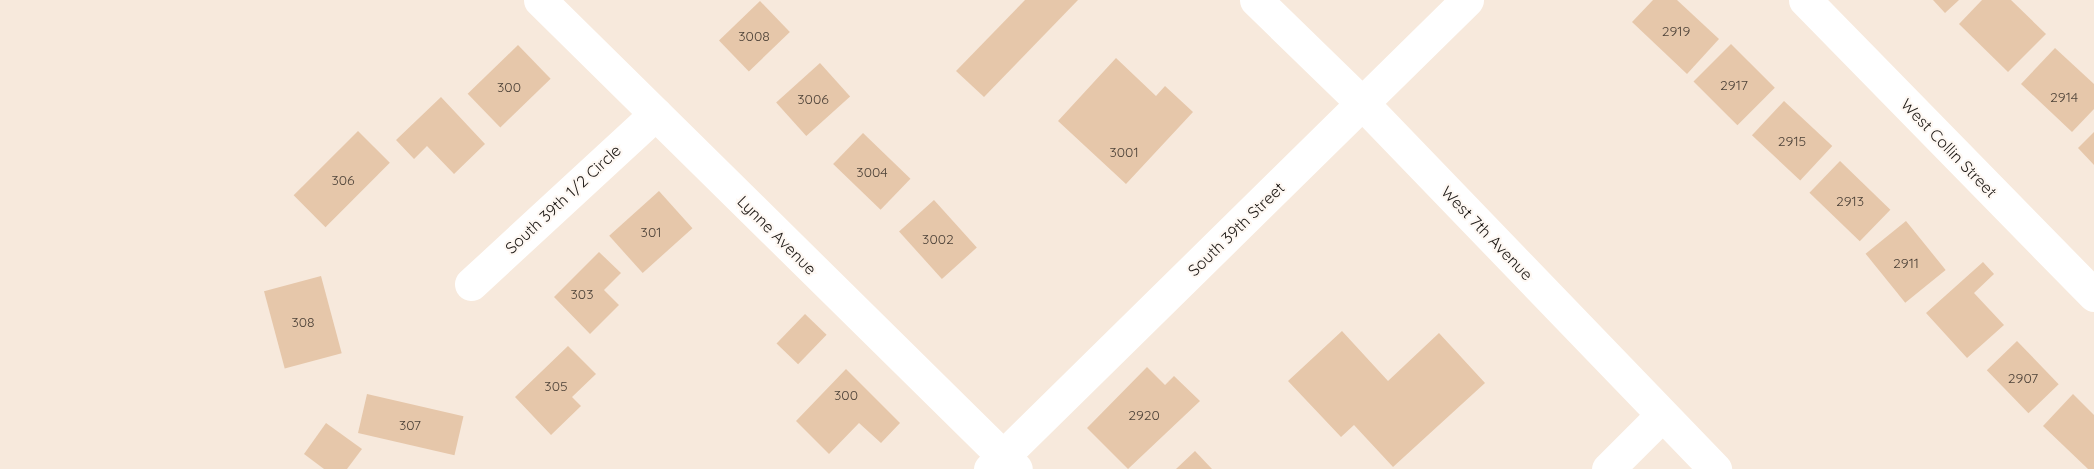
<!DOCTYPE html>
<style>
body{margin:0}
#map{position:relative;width:2094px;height:469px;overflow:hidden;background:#f7e9dc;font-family:Quicksand,sans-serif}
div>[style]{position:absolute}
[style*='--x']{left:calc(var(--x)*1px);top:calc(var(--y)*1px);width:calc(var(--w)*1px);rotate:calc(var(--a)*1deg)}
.building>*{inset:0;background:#e6c7aa;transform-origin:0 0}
.minor>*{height:33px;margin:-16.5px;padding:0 16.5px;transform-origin:16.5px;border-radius:16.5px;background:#fff}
.major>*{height:33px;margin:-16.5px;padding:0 16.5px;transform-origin:16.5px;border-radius:16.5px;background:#fff}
span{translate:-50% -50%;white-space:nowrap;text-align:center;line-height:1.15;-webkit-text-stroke:4.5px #fef8f3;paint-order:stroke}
.number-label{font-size:14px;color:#4e4339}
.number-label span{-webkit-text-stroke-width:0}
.street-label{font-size:16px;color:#1c1713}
</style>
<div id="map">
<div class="building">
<i style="clip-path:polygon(1025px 0,1078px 0,984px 97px,956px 71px)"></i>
<i style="clip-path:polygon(1653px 0,1677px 0,1719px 39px,1687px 74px,1632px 22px)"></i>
<i style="clip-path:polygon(1933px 0,1959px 0,1945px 13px)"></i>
<i style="clip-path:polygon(1982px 0,2011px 0,2046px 34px,2008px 72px,1959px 24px)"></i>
<i style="left:760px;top:1px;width:43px;height:57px;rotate:46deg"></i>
<i style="left:1731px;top:44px;width:62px;height:53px;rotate:45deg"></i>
<i style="left:518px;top:45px;width:47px;height:70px;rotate:46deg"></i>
<i style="clip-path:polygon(2055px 48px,2094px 84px,2094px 109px,2072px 132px,2021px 84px)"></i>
<i style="clip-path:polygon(1116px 58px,1156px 96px,1165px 86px,1193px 112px,1126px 184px,1058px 121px)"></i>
<i style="left:820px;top:63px;width:45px;height:59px;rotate:48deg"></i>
<i style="clip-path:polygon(441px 97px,485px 144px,454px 174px,427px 146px,414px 159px,396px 140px)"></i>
<i style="left:1784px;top:101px;width:66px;height:47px;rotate:43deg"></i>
<i style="left:358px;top:131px;width:45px;height:91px;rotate:45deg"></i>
<i style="clip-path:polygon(2094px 132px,2094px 165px,2078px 148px)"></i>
<i style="left:863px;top:133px;width:66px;height:43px;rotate:44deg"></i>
<i style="left:1840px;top:161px;width:70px;height:44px;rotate:44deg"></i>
<i style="left:659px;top:191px;width:50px;height:67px;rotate:48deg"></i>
<i style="left:934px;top:200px;width:64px;height:47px;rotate:48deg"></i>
<i style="left:1906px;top:221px;width:63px;height:52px;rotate:51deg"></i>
<i style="clip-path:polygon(599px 252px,621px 273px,604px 290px,619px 305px,590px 334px,554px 297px)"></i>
<i style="clip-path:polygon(1983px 262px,1994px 274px,1974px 293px,2004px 325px,1967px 358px,1926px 313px)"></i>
<i style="left:321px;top:276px;width:80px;height:59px;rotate:75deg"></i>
<i style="left:805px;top:314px;width:30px;height:41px;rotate:44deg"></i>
<i style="clip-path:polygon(1342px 331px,1388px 381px,1439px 333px,1485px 383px,1393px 467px,1354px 425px,1341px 437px,1288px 381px)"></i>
<i style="left:2017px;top:341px;width:60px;height:42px;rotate:46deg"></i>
<i style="clip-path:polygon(568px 346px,596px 374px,572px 397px,581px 406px,551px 435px,515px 397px)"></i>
<i style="clip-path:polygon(1147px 367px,1165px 385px,1174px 376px,1200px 401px,1128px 469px,1087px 428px)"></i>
<i style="clip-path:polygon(846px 369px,900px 423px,881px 443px,859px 423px,829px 454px,796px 421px)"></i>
<i style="left:367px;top:394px;width:99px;height:40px;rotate:13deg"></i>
<i style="clip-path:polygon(2073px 394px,2094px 415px,2094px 469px,2088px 469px,2043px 426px)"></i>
<i style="clip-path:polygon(326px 423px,362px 449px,347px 469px,324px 469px,304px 454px)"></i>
<i style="clip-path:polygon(1195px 451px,1212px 469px,1176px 469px)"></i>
</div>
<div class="minor">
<i style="--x:540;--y:0;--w:668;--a:44.58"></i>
<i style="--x:1805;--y:0;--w:413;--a:45.6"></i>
<i style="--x:471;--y:284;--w:251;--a:-42.7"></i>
<i style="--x:990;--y:469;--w:669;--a:-44.52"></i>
<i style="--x:1608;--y:469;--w:76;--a:-45"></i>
</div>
<div class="major">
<i style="--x:1256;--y:0;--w:151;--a:44.2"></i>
<i style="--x:1364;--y:105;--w:506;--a:46.04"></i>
</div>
<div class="number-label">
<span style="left:1676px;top:31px">2919</span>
<span style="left:754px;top:36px">3008</span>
<span style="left:1734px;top:85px">2917</span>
<span style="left:509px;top:87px">300</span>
<span style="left:2064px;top:97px">2914</span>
<span style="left:813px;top:99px">3006</span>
<span style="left:1792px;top:141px">2915</span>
<span style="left:1124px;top:152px">3001</span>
<span style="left:872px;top:172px">3004</span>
<span style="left:343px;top:180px">306</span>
<span style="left:1850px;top:201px">2913</span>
<span style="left:651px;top:232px">301</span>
<span style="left:938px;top:239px">3002</span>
<span style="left:1906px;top:263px">2911</span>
<span style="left:582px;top:294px">303</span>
<span style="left:303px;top:322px">308</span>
<span style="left:2023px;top:378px">2907</span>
<span style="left:556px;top:386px">305</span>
<span style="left:846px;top:395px">300</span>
<span style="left:1144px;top:415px">2920</span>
<span style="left:410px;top:425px">307</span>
</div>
<div class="street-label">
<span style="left:1949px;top:148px;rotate:46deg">West Collin Street</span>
<span style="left:563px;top:199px;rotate:-43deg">South 39th 1/2 Circle</span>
<span style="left:1236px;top:229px;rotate:-44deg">South 39th Street</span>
<span style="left:1487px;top:233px;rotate:46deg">West 7th Avenue</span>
<span style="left:777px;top:235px;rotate:45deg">Lynne Avenue</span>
</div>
</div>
